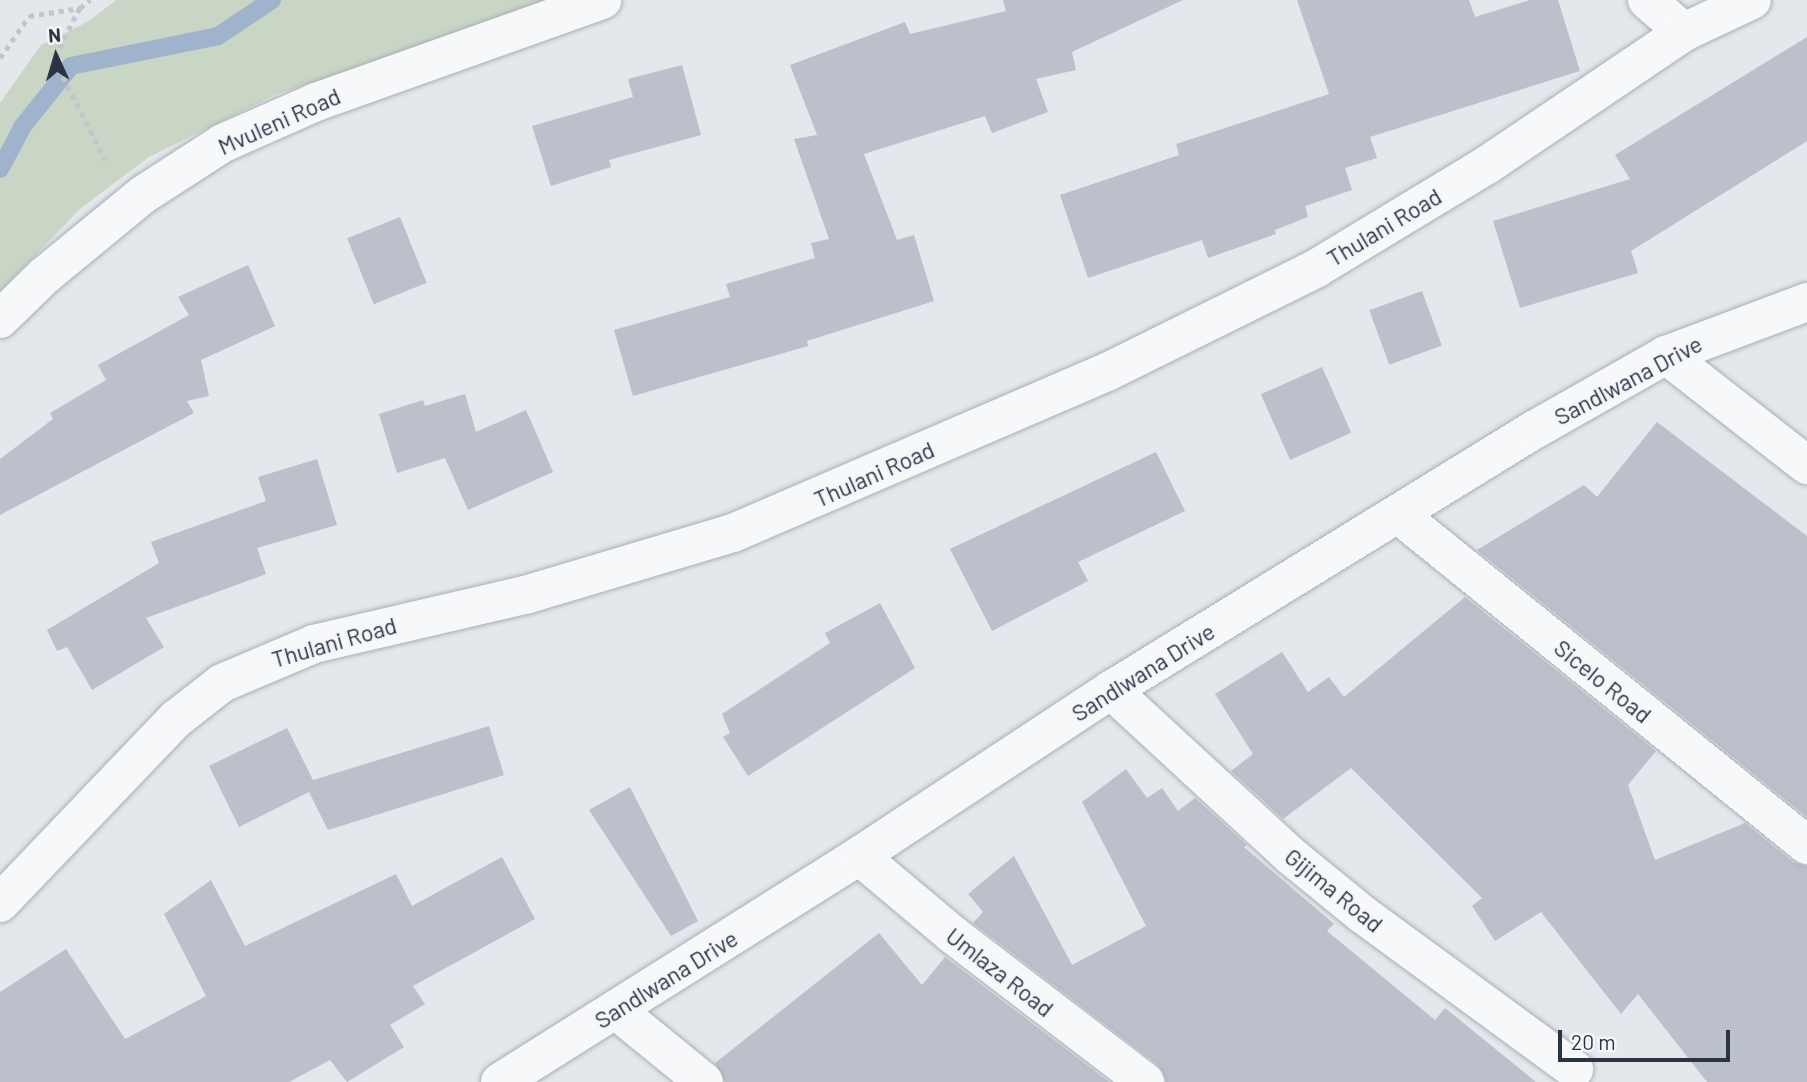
<!DOCTYPE html>
<style>
body{margin:0}
#map{position:relative;width:1807px;height:1082px;overflow:hidden;background:#e4e7ec;font-family:Barlow,sans-serif}
div>[style]{position:absolute}
[style*='--x']{left:calc(var(--x)*1px);top:calc(var(--y)*1px);width:calc(var(--w)*1px);rotate:calc(var(--a)*1deg)}
.green>*{inset:0;background:#c9d6c5}
.stream>*{height:18px;margin:-9px;padding:0 9px;transform-origin:9px;border-radius:9px;background:#9fb4cc}
.building>*{inset:0;background:#bbc0ca;transform-origin:0 0}
.path>*{height:4.5px;margin-top:-2.25px;transform-origin:0;background:repeating-linear-gradient(90deg,#c2c5cb 0 5px,transparent 0 10px)}
.roads{filter:drop-shadow(0 0 2px #a9aeb7) drop-shadow(0 0 2px #a9aeb7)}
.minor>*{height:38px;margin:-19px;padding:0 19px;transform-origin:19px;border-radius:19px;background:#f7f8fa}
span{translate:-50% -50%;white-space:nowrap;text-align:center;line-height:1.15;-webkit-text-stroke:6px #f4f6f9;paint-order:stroke}
.street-label{font-size:23px;color:#2b3445}
.north{position:absolute;left:21px;top:21px;width:70px;height:70px;-webkit-text-stroke:5px #f4f6f9;paint-order:stroke;rotate:356deg;font-size:19px;font-weight:700;line-height:28px;text-align:center;color:#2b3445}
.north::after{content:'';display:block;margin:auto;width:24px;height:32px;background:#2b3445;clip-path:polygon(50% 0,100% 100%,50% 72%,0 100%)}
.scale{position:absolute;left:1558px;top:1030px;width:172px;height:32px;box-sizing:border-box;border:4px solid #2b3445;border-top:0;padding-left:9px;font-size:21px;line-height:24px;white-space:nowrap;color:#2b3445;-webkit-text-stroke:5px #f4f6f9;paint-order:stroke}
</style>
<div id="map">
<div class="green">
<i style="clip-path:polygon(116px 0,564px 0,277px 94px,149px 157px,80px 209px,0 292px,0 103px,41px 45px,89px 21px)"></i>
</div>
<div class="stream">
<i style="--x:0;--y:169;--w:49;--a:-61.9"></i>
<i style="--x:23;--y:126;--w:77;--a:-51.3"></i>
<i style="--x:71;--y:66;--w:150;--a:-11.5"></i>
<i style="--x:218;--y:36;--w:65;--a:-33.7"></i>
</div>
<div class="building">
<i style="clip-path:polygon(1003px 0,1183px 0,1072px 52px,1076px 70px,1036px 79px,1048px 112px,992px 133px,985px 116px,864px 154px,897px 240px,914px 235px,934px 301px,807px 341px,808px 346px,633px 396px,614px 330px,730px 297px,726px 284px,815px 258px,811px 243px,829px 239px,794px 139px,817px 135px,790px 65px,905px 22px,910px 34px,1006px 11px)"></i>
<i style="clip-path:polygon(1297px 0,1469px 0,1475px 17px,1530px 0,1558px 0,1580px 71px,1370px 137px,1377px 158px,1345px 168px,1352px 190px,1305px 206px,1308px 217px,1275px 230px,1276px 234px,1208px 258px,1202px 240px,1088px 278px,1060px 195px,1179px 155px,1176px 144px,1329px 94px)"></i>
<i style="clip-path:polygon(1807px 37px,1807px 141px,1631px 251px,1638px 273px,1520px 308px,1493px 221px,1630px 179px,1615px 155px)"></i>
<i style="clip-path:polygon(682px 65px,701px 135px,609px 160px,611px 167px,551px 186px,532px 126px,633px 97px,628px 79px)"></i>
<i style="left:400px;top:217px;width:71px;height:57px;rotate:68deg"></i>
<i style="clip-path:polygon(248px 265px,275px 326px,201px 360px,209px 396px,187px 401px,194px 413px,0 515px,0 459px,53px 419px,50px 413px,106px 380px,98px 365px,189px 315px,178px 297px)"></i>
<i style="left:1422px;top:291px;width:58px;height:56px;rotate:70deg"></i>
<i style="left:1322px;top:367px;width:72px;height:67px;rotate:66deg"></i>
<i style="clip-path:polygon(465px 394px,476px 432px,526px 410px,553px 472px,468px 510px,445px 458px,397px 473px,379px 414px,423px 400px,425px 406px)"></i>
<i style="clip-path:polygon(1657px 422px,1807px 536px,1807px 817px,1477px 550px,1584px 485px,1597px 497px)"></i>
<i style="clip-path:polygon(1156px 452px,1185px 511px,1078px 562px,1088px 581px,992px 631px,950px 549px)"></i>
<i style="clip-path:polygon(317px 459px,337px 525px,257px 548px,266px 574px,146px 618px,164px 647px,92px 690px,67px 647px,57px 651px,47px 630px,159px 563px,151px 542px,266px 501px,258px 477px)"></i>
<i style="clip-path:polygon(1465px 597px,1656px 751px,1628px 785px,1655px 860px,1745px 823px,1793px 862px,1807px 866px,1807px 1082px,1707px 1082px,1638px 994px,1621px 1014px,1541px 912px,1495px 941px,1472px 906px,1482px 898px,1351px 768px,1283px 819px,1231px 771px,1253px 754px,1215px 694px,1282px 652px,1308px 692px,1329px 677px,1344px 697px)"></i>
<i style="clip-path:polygon(880px 603px,915px 668px,748px 776px,723px 737px,730px 733px,722px 714px,830px 643px,825px 633px)"></i>
<i style="clip-path:polygon(489px 726px,504px 775px,328px 830px,309px 792px,239px 827px,209px 766px,287px 728px,313px 780px)"></i>
<i style="clip-path:polygon(1126px 769px,1147px 798px,1162px 788px,1178px 811px,1195px 798px,1247px 845px,1244px 847px,1334px 924px,1327px 931px,1435px 1020px,1445px 1008px,1536px 1082px,1166px 1082px,1158px 1065px,973px 923px,983px 912px,968px 894px,1014px 856px,1072px 965px,1146px 926px,1082px 802px)"></i>
<i style="clip-path:polygon(630px 787px,698px 921px,671px 936px,589px 810px)"></i>
<i style="clip-path:polygon(502px 857px,535px 919px,413px 986px,425px 1004px,390px 1025px,404px 1047px,347px 1082px,330px 1060px,289px 1082px,0 1082px,0 992px,66px 949px,125px 1039px,206px 996px,164px 914px,211px 880px,245px 946px,396px 874px,412px 906px)"></i>
<i style="clip-path:polygon(879px 933px,922px 985px,945px 957px,1109px 1082px,725px 1082px,715px 1063px)"></i>
</div>
<div class="path">
<i style="--x:80;--y:8;--w:57;--a:117"></i>
<i style="--x:54;--y:59;--w:114;--a:63"></i>
<i style="--x:0;--y:58;--w:51;--a:-55.4"></i>
<i style="--x:29;--y:16;--w:52;--a:-8.9"></i>
<i style="--x:80;--y:8;--w:13;--a:-39"></i>
</div>
<div class="roads">
<div class="minor">
<i style="--x:1647;--y:0;--w:49;--a:40.9"></i>
<i style="--x:0;--y:319;--w:62;--a:-44.3"></i>
<i style="--x:44;--y:276;--w:129;--a:-39.4"></i>
<i style="--x:144;--y:194;--w:94;--a:-32.8"></i>
<i style="--x:223;--y:143;--w:102;--a:-23.8"></i>
<i style="--x:316;--y:102;--w:304;--a:-19.6"></i>
<i style="--x:1666;--y:355;--w:179;--a:38"></i>
<i style="--x:1399;--y:515;--w:525;--a:38.97"></i>
<i style="--x:1111;--y:690;--w:245;--a:42.7"></i>
<i style="--x:1291;--y:856;--w:92;--a:39.2"></i>
<i style="--x:1362;--y:914;--w:263;--a:36.2"></i>
<i style="--x:859;--y:856;--w:123;--a:40"></i>
<i style="--x:953;--y:935;--w:242;--a:37.4"></i>
<i style="--x:0;--y:903;--w:255;--a:-46.3"></i>
<i style="--x:176;--y:719;--w:58;--a:-38"></i>
<i style="--x:222;--y:683;--w:100;--a:-23"></i>
<i style="--x:314;--y:644;--w:217;--a:-13.1"></i>
<i style="--x:525;--y:595;--w:217;--a:-16.6"></i>
<i style="--x:733;--y:533;--w:407;--a:-23.3"></i>
<i style="--x:1107;--y:372;--w:234;--a:-26.3"></i>
<i style="--x:1317;--y:268;--w:199;--a:-31.2"></i>
<i style="--x:1487;--y:165;--w:238;--a:-34"></i>
<i style="--x:1684;--y:32;--w:75;--a:-25.2"></i>
<i style="--x:617;--y:1011;--w:112;--a:39.2"></i>
<i style="--x:500;--y:1082;--w:424;--a:-32.2"></i>
<i style="--x:859;--y:856;--w:302;--a:-33.4"></i>
<i style="--x:1111;--y:690;--w:497;--a:-31.6"></i>
<i style="--x:1534;--y:430;--w:152;--a:-29.6"></i>
<i style="--x:1666;--y:355;--w:151;--a:-20.6"></i>
</div>
</div>
<div class="street-label">
<span style="left:279px;top:121px;rotate:-24deg">Mvuleni Road</span>
<span style="left:1384px;top:227px;rotate:-31deg">Thulani Road</span>
<span style="left:1628px;top:380px;rotate:-28deg">Sandlwana Drive</span>
<span style="left:874px;top:474px;rotate:-24deg">Thulani Road</span>
<span style="left:334px;top:642px;rotate:-16deg">Thulani Road</span>
<span style="left:1143px;top:672px;rotate:-32deg">Sandlwana Drive</span>
<span style="left:1603px;top:681px;rotate:39deg">Sicelo Road</span>
<span style="left:1334px;top:890px;rotate:39deg">Gijima Road</span>
<span style="left:1000px;top:972px;rotate:38deg">Umlaza Road</span>
<span style="left:666px;top:979px;rotate:-32deg">Sandlwana Drive</span>
</div>
<div class="north">N</div>
<div class="scale">20 m</div>
</div>
